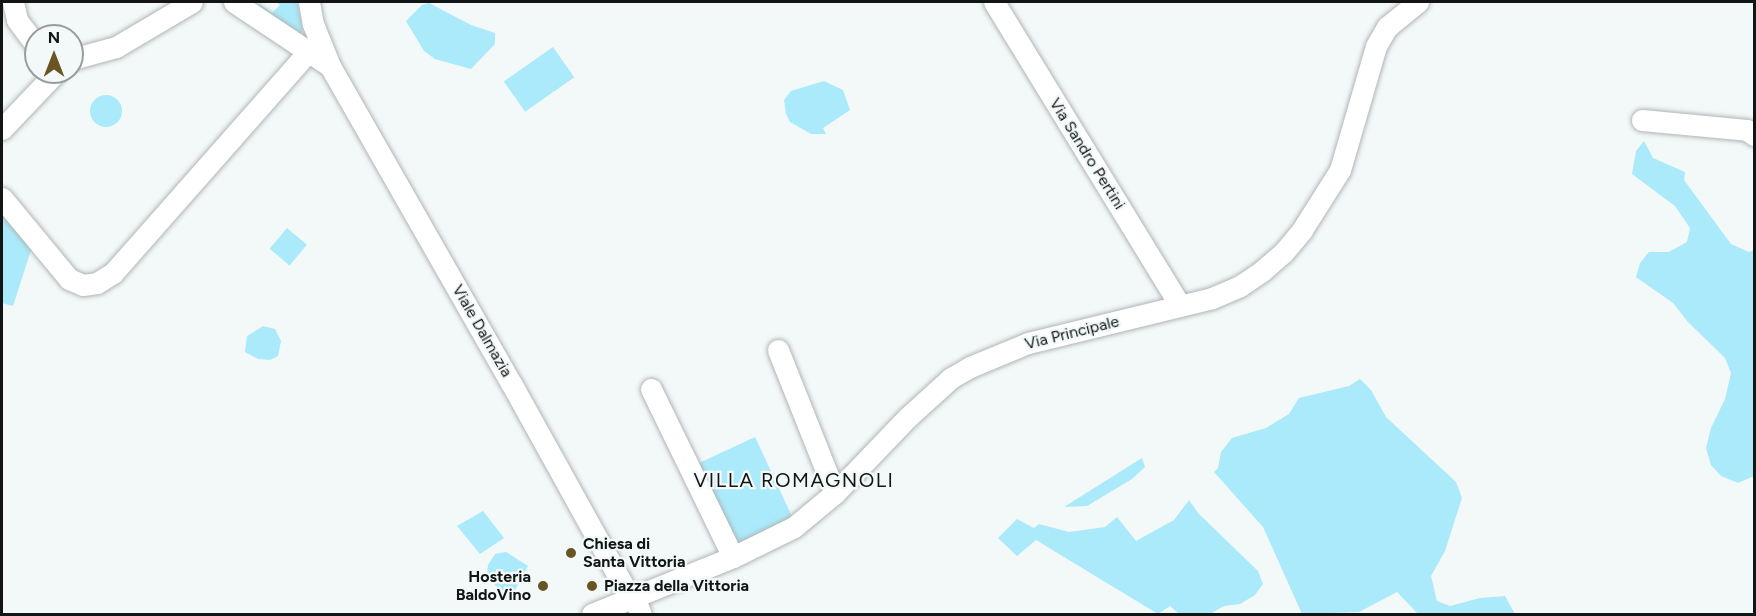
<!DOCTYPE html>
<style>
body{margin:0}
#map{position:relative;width:1756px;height:616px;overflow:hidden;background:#f3f8f9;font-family:Figtree,sans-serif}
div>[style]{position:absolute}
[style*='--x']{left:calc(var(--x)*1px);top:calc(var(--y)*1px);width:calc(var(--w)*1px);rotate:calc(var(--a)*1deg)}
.green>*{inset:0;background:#aaeafa;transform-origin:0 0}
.round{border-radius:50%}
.roads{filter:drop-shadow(0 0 2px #b0b5b6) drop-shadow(0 0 2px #b0b5b6)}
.minor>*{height:21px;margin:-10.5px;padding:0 10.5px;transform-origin:10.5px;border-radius:10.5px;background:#fff}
.dots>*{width:16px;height:16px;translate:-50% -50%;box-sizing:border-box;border:3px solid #f3f8f9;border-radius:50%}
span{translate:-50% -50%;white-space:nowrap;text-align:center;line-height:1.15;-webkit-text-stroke:4.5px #f3f8f9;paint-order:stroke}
.street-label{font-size:16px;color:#131515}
.poi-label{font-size:16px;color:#131515;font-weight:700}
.left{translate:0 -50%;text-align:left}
.right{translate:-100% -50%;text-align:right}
.quarter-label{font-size:20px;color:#131515;letter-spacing:1.5px}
.frame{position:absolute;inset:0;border:3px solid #131515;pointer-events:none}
.north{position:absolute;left:24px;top:24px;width:60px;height:60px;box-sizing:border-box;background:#f3f8f9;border:2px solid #999d9e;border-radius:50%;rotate:0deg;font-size:16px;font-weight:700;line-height:24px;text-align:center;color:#131515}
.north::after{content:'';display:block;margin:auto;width:21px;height:27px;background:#6b5424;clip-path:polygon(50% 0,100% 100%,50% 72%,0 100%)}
</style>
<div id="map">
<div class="green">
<i style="clip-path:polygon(276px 2px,297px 2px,303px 31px,297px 36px,258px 5px,260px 4px,272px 13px,280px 5px)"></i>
<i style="clip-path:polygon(429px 3px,471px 25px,495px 33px,495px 44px,471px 69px,435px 59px,424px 51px,406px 21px,422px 5px)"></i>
<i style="left:553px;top:47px;width:37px;height:60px;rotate:55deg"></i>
<i style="clip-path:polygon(824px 81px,843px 90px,850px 110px,823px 128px,826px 134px,811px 134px,790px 122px,786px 114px,784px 100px,791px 91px)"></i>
<i class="round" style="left:90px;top:95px;width:32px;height:32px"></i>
<i style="clip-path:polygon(1644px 141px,1653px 158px,1685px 172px,1684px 180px,1731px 244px,1749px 252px,1754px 250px,1754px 476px,1738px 483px,1721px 476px,1711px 465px,1706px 448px,1711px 428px,1725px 399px,1731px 373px,1725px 358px,1688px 322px,1673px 303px,1636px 277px,1640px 263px,1649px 252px,1669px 252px,1687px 242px,1690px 228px,1675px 206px,1632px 174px,1636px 151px)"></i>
<i style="clip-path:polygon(2px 202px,34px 241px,13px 306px,2px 303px)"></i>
<i style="left:287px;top:228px;width:26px;height:27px;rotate:40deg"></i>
<i style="clip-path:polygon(263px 326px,275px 329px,281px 341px,278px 356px,270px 360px,258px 359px,245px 352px,247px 336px)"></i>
<i style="clip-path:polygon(1360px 379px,1371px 390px,1386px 417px,1456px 482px,1462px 498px,1445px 551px,1431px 576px,1437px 601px,1450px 606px,1480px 598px,1505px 596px,1515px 614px,1418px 614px,1397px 592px,1359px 612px,1302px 614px,1263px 527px,1214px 472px,1218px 468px,1221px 452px,1232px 438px,1266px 428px,1289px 414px,1299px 398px,1349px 386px)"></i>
<i style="left:755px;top:437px;width:92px;height:64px;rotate:65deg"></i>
<i style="clip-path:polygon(1142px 458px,1145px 467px,1132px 479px,1087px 506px,1064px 507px)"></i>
<i style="clip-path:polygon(1189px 500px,1198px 513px,1258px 571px,1263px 584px,1255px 595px,1240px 604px,1224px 606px,1210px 614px,1179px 614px,1170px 606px,1158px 614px,1036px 540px,1017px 556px,998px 538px,1017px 519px,1034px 528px,1039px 524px,1069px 532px,1105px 527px,1117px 517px,1136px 541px,1174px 520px)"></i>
<i style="clip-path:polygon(483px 511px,504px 538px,480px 554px,457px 526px)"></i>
<i style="clip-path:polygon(506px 552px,528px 566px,512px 596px,500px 591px,487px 575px,488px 565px,495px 554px)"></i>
</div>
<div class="roads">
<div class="minor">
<i style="--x:13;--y:2;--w:18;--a:77"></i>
<i style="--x:17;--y:20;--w:31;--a:53"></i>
<i style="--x:234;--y:2;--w:115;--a:33.7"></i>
<i style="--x:330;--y:66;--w:365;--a:60.3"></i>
<i style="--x:511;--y:383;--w:246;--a:61"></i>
<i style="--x:309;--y:2;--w:22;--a:80"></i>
<i style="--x:313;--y:24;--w:45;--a:68"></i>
<i style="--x:994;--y:2;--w:356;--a:58.5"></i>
<i style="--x:72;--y:59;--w:46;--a:-15.3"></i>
<i style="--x:116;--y:47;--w:88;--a:-30.6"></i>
<i style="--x:1642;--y:120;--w:105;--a:5.4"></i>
<i style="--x:1747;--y:130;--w:9;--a:36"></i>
<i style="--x:2;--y:129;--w:79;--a:-46.5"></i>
<i style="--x:2;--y:198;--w:105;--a:50.4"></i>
<i style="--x:69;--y:279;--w:15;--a:23"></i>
<i style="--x:83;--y:285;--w:14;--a:-8"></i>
<i style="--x:97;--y:283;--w:19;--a:-32"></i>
<i style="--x:113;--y:273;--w:293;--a:-48.6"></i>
<i style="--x:778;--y:350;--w:154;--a:68.3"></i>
<i style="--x:651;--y:389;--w:187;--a:64"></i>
<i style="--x:634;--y:597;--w:18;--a:68"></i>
<i style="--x:592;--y:614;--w:152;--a:-22"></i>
<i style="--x:733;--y:557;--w:68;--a:-26.2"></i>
<i style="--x:794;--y:527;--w:53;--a:-39.7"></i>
<i style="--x:835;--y:493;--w:105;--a:-46.2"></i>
<i style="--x:908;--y:417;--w:58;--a:-42.2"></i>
<i style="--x:951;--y:378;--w:22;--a:-30"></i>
<i style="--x:970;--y:367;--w:63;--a:-22.5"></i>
<i style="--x:1028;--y:343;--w:189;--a:-13.7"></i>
<i style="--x:1212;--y:298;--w:30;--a:-23"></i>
<i style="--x:1240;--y:286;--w:27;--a:-34"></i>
<i style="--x:1262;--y:271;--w:28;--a:-41"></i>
<i style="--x:1283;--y:253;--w:30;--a:-50"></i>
<i style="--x:1302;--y:230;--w:71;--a:-57.7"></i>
<i style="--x:1340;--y:170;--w:129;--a:-73.8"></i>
<i style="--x:1376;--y:46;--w:22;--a:-60"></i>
<i style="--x:1387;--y:27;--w:40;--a:-39"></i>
</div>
</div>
<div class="dots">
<i style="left:571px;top:553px;background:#6b5424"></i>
<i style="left:543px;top:586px;background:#6b5424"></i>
<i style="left:592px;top:586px;background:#6b5424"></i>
</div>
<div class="street-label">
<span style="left:1087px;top:154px;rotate:58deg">Via Sandro Pertini</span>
<span style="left:482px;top:331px;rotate:60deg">Viale Dalmazia</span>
<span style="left:1072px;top:333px;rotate:-14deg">Via Principale</span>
</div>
<div class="poi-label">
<span class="left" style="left:583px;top:553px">Chiesa di<br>Santa Vittoria</span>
<span class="right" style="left:531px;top:586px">Hosteria<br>BaldoVino</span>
<span class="left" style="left:604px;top:586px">Piazza della Vittoria</span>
</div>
<div class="quarter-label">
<span style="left:794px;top:480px">VILLA ROMAGNOLI</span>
</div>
<div class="frame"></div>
<div class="north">N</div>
</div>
